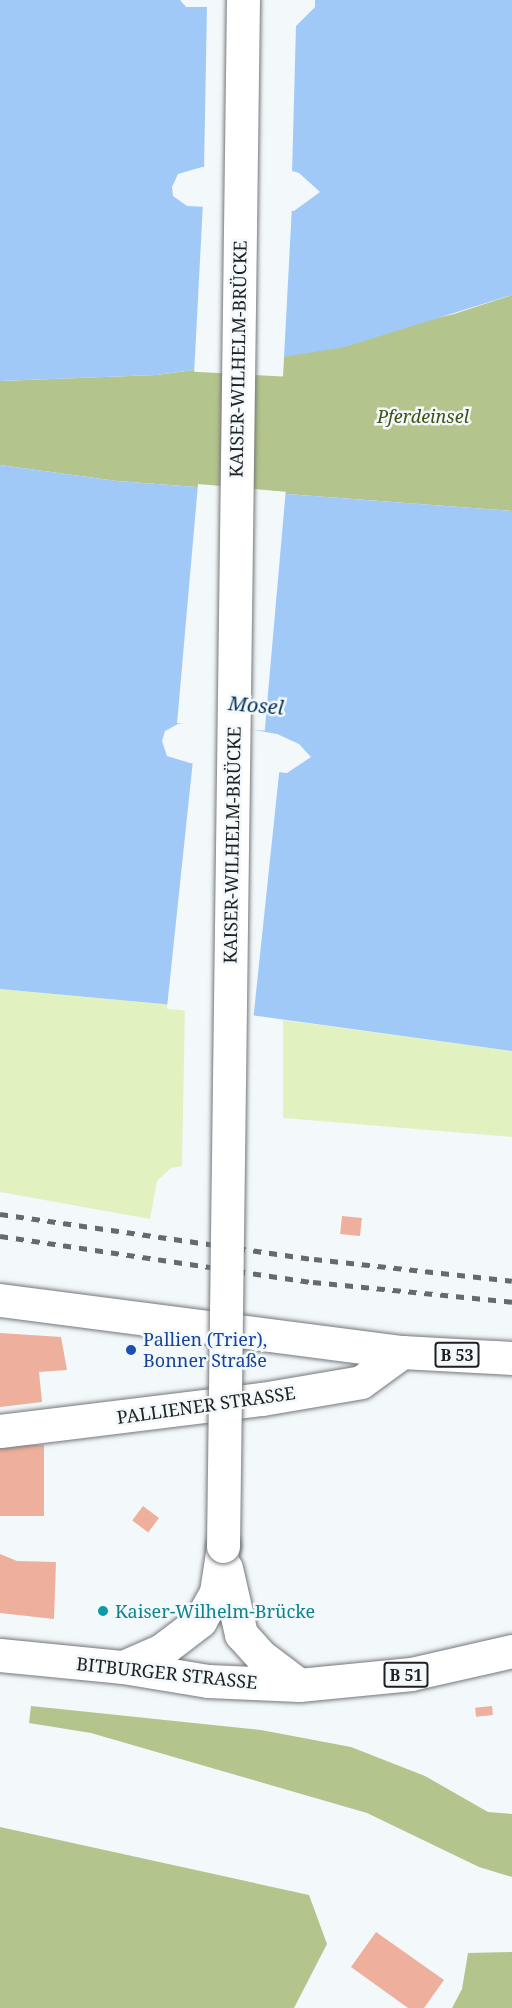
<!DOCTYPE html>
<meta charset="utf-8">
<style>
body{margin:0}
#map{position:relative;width:512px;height:2008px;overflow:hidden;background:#f3f8fb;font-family:"Noto Serif",serif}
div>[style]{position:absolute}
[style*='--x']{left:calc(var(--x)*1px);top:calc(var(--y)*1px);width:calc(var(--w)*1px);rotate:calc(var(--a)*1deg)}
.green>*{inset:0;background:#e1f2c0}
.forest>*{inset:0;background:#b3c58c}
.water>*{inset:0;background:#a0c9f7}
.pier>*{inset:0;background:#f3f8fb;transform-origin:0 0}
.building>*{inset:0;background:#eeb09c;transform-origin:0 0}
.roads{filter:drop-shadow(0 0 2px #74787b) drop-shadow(0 0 2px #74787b)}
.minor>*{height:33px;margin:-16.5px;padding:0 16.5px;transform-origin:16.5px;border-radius:16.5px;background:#fff}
.primary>*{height:33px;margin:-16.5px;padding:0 16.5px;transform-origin:16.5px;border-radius:16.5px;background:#fff}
.rail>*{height:4.5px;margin-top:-2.25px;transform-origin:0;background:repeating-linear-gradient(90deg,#676a6c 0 8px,transparent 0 16px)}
.bridges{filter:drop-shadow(0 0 2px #74787b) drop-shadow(0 0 2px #74787b)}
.primary-bridge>*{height:33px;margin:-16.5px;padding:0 16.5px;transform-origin:16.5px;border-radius:16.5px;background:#fff}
.dots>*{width:16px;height:16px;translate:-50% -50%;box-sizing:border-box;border:3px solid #f3f8fb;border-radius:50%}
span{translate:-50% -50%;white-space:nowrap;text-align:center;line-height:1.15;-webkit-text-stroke:5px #f3f8fb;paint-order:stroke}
.shield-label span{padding:2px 4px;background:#f3f8fb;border:2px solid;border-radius:4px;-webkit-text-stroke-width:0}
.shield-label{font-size:16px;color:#1e2021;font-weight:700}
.street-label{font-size:18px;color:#1e2021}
.park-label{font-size:18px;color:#435214;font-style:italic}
.transit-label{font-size:18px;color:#164399}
.left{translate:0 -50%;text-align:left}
.culture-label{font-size:18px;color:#0d838f}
.water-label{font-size:20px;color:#07345d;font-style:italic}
</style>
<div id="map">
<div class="green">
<i style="clip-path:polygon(0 989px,185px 1006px,182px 1166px,171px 1168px,157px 1181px,150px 1219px,0 1192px)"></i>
<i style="clip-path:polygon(283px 1020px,512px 1051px,512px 1137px,283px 1118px)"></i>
</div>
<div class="forest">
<i style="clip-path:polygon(512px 295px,512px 511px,117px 481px,0 465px,0 381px,156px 375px,240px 364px,454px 314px)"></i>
<i style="clip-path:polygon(31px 1706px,261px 1730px,351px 1747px,425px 1776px,488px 1812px,512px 1814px,512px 1877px,479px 1867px,367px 1813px,91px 1733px,29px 1723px)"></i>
<i style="clip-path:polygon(0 1827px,309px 1895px,327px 1944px,294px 2008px,0 2008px)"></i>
<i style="clip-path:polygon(512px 1952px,512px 2008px,452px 2008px,462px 1989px,468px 1953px)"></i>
</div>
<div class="water">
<i style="clip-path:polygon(evenodd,0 0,180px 0,186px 7px,293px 7px,300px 0,512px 0,512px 295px,345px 347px,240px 364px,156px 375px,0 381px,0 0,202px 167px,289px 170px,299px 173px,320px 192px,294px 211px,187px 206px,173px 196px,172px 187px,178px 174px,202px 167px)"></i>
<i style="clip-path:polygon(evenodd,0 465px,117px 481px,512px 511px,512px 1051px,185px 1006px,0 989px,0 465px,198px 720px,277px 734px,299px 744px,311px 757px,287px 773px,190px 763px,167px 756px,162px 741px,165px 731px,178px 724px,198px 720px)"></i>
</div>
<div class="pier">
<i style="clip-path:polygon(296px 0,315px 0,315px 7px,296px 26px,292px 174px,204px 170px,207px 4px,292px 4px)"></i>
<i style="left:203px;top:203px;width:89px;height:169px;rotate:3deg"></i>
<i style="left:198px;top:484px;width:88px;height:240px;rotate:5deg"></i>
<i style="left:193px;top:760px;width:87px;height:250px;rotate:6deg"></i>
</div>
<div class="building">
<i style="left:342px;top:1216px;width:20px;height:18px;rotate:6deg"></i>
<i style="clip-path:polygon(0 1333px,61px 1337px,67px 1370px,39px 1372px,42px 1402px,0 1407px)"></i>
<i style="left:44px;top:1445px;width:71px;height:45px;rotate:90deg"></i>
<i style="left:143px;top:1506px;width:20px;height:18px;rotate:37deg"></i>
<i style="clip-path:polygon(0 1554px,17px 1561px,56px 1562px,54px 1619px,0 1613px)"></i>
<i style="left:492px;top:1706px;width:9px;height:17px;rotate:84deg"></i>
<i style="clip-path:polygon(376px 1932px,444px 1980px,424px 2008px,408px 2008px,351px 1967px)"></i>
</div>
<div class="roads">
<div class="minor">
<i style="--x:0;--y:1431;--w:264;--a:-7"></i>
<i style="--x:262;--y:1399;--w:100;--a:-9.7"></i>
<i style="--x:361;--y:1382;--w:51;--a:-36.2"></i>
</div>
<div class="primary">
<i style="--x:0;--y:1300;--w:405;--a:7.4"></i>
<i style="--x:402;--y:1352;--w:110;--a:3.1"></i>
<i style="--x:226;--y:1568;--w:68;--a:77.2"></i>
<i style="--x:241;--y:1634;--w:31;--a:48"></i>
<i style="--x:262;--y:1657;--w:46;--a:37.1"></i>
<i style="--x:0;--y:1655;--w:124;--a:5.6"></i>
<i style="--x:123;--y:1667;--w:86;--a:9.4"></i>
<i style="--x:208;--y:1681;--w:91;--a:2.5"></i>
<i style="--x:299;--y:1685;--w:113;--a:-5.6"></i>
<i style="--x:411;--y:1674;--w:104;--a:-12.8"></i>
<i style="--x:123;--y:1667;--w:43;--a:-23.6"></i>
<i style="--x:162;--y:1650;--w:48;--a:-37.3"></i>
<i style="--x:200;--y:1621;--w:33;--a:-61"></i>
<i style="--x:216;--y:1592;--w:47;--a:-81.3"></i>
</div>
</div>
<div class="rail">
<i style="--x:0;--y:1214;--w:317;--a:8.2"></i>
<i style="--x:314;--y:1259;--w:199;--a:6.3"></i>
<i style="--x:0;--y:1236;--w:316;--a:8.4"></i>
<i style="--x:313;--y:1282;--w:200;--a:5.7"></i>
</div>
<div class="bridges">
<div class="primary-bridge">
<i style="--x:223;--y:1546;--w:1546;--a:-89.26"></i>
</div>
</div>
<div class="dots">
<i style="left:131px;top:1350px;background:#1a4fb4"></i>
<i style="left:103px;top:1611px;background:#0f9aa8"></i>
</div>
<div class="shield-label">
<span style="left:457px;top:1355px">B 53</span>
<span style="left:406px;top:1675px">B 51</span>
</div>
<div class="street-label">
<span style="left:238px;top:359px;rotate:-89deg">KAISER-WILHELM-BRÜCKE</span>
<span style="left:232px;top:845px;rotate:-89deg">KAISER-WILHELM-BRÜCKE</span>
<span style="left:206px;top:1405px;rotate:-8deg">PALLIENER STRASSE</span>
<span style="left:167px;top:1673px;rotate:6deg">BITBURGER STRASSE</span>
</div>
<div class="park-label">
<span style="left:423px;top:416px">Pferdeinsel</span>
</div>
<div class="transit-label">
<span class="left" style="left:143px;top:1350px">Pallien (Trier),<br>Bonner Straße</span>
</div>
<div class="culture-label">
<span class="left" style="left:115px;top:1611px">Kaiser-Wilhelm-Brücke</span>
</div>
<div class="water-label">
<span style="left:256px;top:705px;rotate:5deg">Mosel</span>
</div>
</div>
